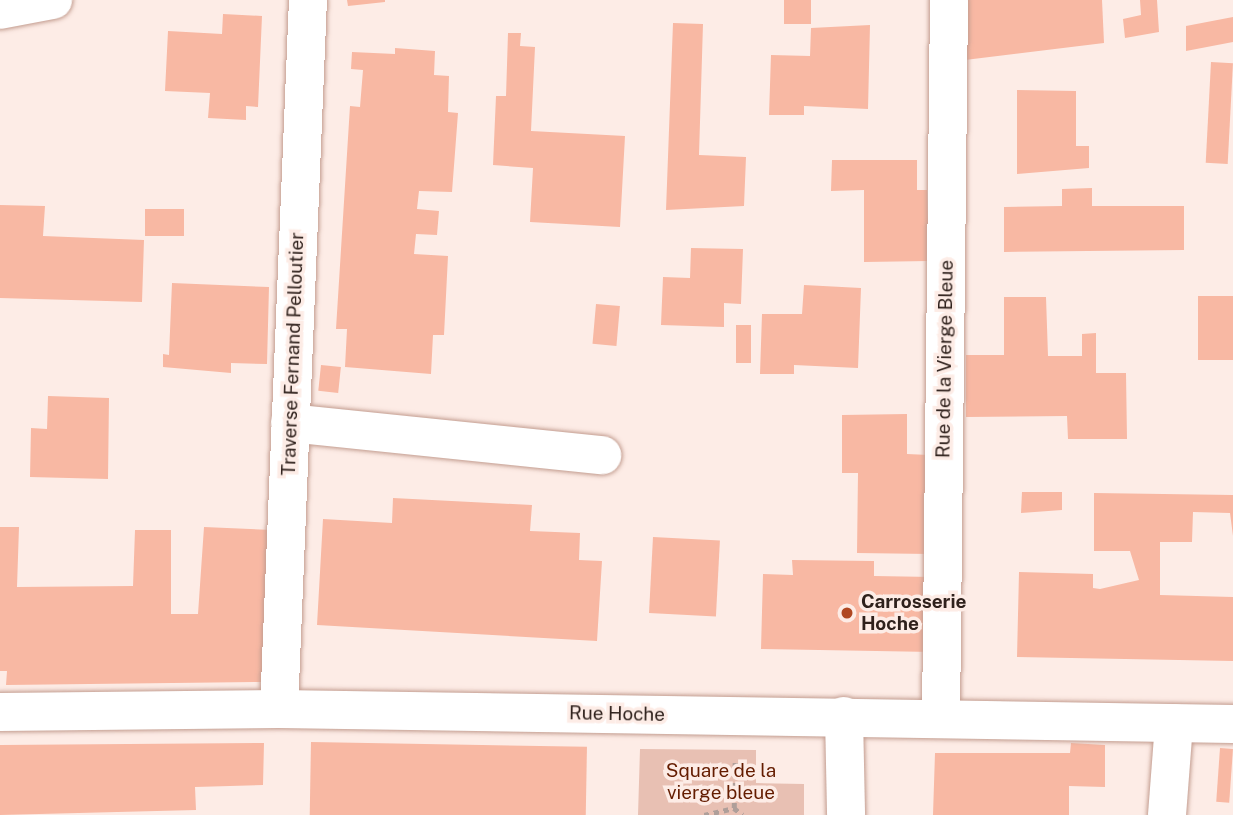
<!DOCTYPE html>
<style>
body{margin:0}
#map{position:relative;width:1233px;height:815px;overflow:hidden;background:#fdece6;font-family:"Public Sans",sans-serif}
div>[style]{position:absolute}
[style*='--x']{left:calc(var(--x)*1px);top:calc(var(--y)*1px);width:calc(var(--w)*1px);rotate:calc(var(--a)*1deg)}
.green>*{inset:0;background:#e8c0b3}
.building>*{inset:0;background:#f8b8a3;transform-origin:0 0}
.path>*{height:4.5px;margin-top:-2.25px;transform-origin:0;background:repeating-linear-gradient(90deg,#af9f9a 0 5px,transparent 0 10px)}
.roads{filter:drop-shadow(0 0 2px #c39d90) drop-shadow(0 0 2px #c39d90)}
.minor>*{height:38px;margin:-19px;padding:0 19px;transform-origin:19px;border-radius:19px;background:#fff}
.dots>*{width:19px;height:19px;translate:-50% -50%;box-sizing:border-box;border:4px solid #fdece6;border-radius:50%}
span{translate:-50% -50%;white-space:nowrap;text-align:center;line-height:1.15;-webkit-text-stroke:7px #fdece6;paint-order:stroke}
.street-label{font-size:19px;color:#2f211c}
.poi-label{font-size:19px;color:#2f211c;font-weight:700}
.left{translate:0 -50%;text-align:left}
.park-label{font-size:19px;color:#641c00}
</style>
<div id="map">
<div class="green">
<i style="clip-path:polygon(640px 749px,756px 750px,756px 783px,804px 784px,804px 815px,638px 815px)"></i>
</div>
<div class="building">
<i style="clip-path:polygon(347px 0,385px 0,385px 2px,348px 6px)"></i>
<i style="left:784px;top:0;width:27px;height:24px"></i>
<i style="clip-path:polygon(965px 0,1102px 0,1104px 43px,965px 60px)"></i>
<i style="clip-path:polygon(1140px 0,1157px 0,1159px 32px,1125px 38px,1123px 19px,1141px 15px)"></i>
<i style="clip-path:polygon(223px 14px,262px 16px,258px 107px,246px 106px,246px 120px,208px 118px,210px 93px,165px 91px,168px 31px,222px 34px)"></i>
<i style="clip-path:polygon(1233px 17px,1233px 42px,1186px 51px,1186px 26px)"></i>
<i style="clip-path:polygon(673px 23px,703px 24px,699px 155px,746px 157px,744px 206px,666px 210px)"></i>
<i style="clip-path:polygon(870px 25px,868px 109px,804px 106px,804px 115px,769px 115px,771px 55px,810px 56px,811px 28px)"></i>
<i style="clip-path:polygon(508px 33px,521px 33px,520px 46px,535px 47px,531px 131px,625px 136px,620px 227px,530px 222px,533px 168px,493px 165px,496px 96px,506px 96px)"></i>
<i style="clip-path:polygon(395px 48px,435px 51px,434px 75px,449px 76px,448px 112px,458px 113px,452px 192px,419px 191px,417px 209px,439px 211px,437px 235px,416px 234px,414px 254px,448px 256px,444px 335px,433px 335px,431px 374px,345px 367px,347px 329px,336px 329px,350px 106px,360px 107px,363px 70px,351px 69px,352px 52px,395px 54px)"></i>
<i style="left:1211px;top:62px;width:22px;height:101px;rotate:3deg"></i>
<i style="clip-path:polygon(1017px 90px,1076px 91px,1076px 146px,1089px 146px,1089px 168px,1017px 174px)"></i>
<i style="clip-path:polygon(832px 160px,917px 160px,917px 190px,927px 190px,929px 261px,864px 262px,864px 190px,831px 191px)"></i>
<i style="clip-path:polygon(1092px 188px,1092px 206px,1184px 206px,1184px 250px,1004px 252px,1004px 207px,1062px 206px,1062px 189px)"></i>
<i style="clip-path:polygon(0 205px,45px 206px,43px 236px,144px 240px,142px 302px,0 298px)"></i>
<i style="left:145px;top:209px;width:39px;height:27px"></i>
<i style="clip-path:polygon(691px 248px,743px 249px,741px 304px,724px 303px,724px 327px,661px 325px,663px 277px,690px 278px)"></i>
<i style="clip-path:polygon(172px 283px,269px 287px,267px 364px,231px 363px,231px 373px,163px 367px,163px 354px,169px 355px)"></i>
<i style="clip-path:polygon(804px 285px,861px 288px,858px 368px,794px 365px,794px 374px,760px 374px,762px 314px,802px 314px)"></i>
<i style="left:1198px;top:296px;width:35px;height:64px"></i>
<i style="clip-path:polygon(1004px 297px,1046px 297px,1048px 356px,1082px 356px,1082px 334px,1096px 333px,1096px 373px,1126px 373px,1127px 439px,1068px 439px,1067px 416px,966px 417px,966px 355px,1004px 355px)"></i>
<i style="left:596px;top:304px;width:24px;height:40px;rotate:5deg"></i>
<i style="left:736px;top:325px;width:15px;height:38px"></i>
<i style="left:321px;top:365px;width:20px;height:26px;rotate:6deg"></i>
<i style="clip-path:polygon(48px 396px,109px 398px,108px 479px,30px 477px,31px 428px,47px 429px)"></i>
<i style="clip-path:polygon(907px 414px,907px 454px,929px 455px,930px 554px,857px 553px,858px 473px,842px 473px,842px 415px)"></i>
<i style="clip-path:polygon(1022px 492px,1062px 492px,1062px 510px,1021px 513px)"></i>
<i style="clip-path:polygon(1094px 493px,1233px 495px,1233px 536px,1230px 513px,1193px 512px,1192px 542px,1160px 542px,1160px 595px,1233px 597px,1233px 661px,1017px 657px,1019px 572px,1093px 574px,1093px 588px,1100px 589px,1139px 580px,1130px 551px,1094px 551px)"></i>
<i style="clip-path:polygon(393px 498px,532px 505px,530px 531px,580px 533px,579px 560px,602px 561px,597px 641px,317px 625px,323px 519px,392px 523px)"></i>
<i style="clip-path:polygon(0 527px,19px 527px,17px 587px,133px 586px,135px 530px,171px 530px,171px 614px,198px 614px,204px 527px,272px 530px,264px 682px,6px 685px,7px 671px,0 671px)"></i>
<i style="left:653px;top:537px;width:67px;height:76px;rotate:3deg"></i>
<i style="clip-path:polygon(792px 560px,874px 561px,874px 576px,933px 577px,933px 652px,761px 649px,763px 574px,793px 575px)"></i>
<i style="left:311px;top:742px;width:276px;height:73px;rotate:1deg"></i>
<i style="clip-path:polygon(264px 743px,263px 785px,195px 787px,196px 810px,0 815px,0 745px)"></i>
<i style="clip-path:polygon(1071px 743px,1105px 745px,1105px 787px,1069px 786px,1069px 815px,933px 815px,935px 753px,1070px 753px)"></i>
<i style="left:1220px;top:748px;width:13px;height:54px;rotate:4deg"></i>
</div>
<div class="path">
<i style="--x:734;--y:808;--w:46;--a:-88.8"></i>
<i style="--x:734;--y:808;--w:11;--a:38"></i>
<i style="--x:704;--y:815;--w:31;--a:-13"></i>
</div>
<div class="roads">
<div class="minor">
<i style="--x:0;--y:10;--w:54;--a:-10.7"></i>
<i style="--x:290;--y:423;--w:314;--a:5.9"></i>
<i style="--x:279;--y:709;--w:710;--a:-87.66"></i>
<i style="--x:0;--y:712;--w:279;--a:-0.6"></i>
<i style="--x:279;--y:709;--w:954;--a:0.9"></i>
<i style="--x:844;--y:716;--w:99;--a:88.8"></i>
<i style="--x:941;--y:718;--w:718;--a:-89.36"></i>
<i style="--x:1167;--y:815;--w:92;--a:-85.6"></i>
</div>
</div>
<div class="dots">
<i style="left:847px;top:613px;background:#b04823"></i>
</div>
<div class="street-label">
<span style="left:293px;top:354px;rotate:-88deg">Traverse Fernand Pelloutier</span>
<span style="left:945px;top:359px;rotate:-89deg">Rue de la Vierge Bleue</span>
<span style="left:617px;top:714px;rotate:1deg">Rue Hoche</span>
</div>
<div class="poi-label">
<span class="left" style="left:861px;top:613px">Carrosserie<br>Hoche</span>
</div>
<div class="park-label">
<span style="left:721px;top:782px">Square de la<br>vierge bleue</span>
</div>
</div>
